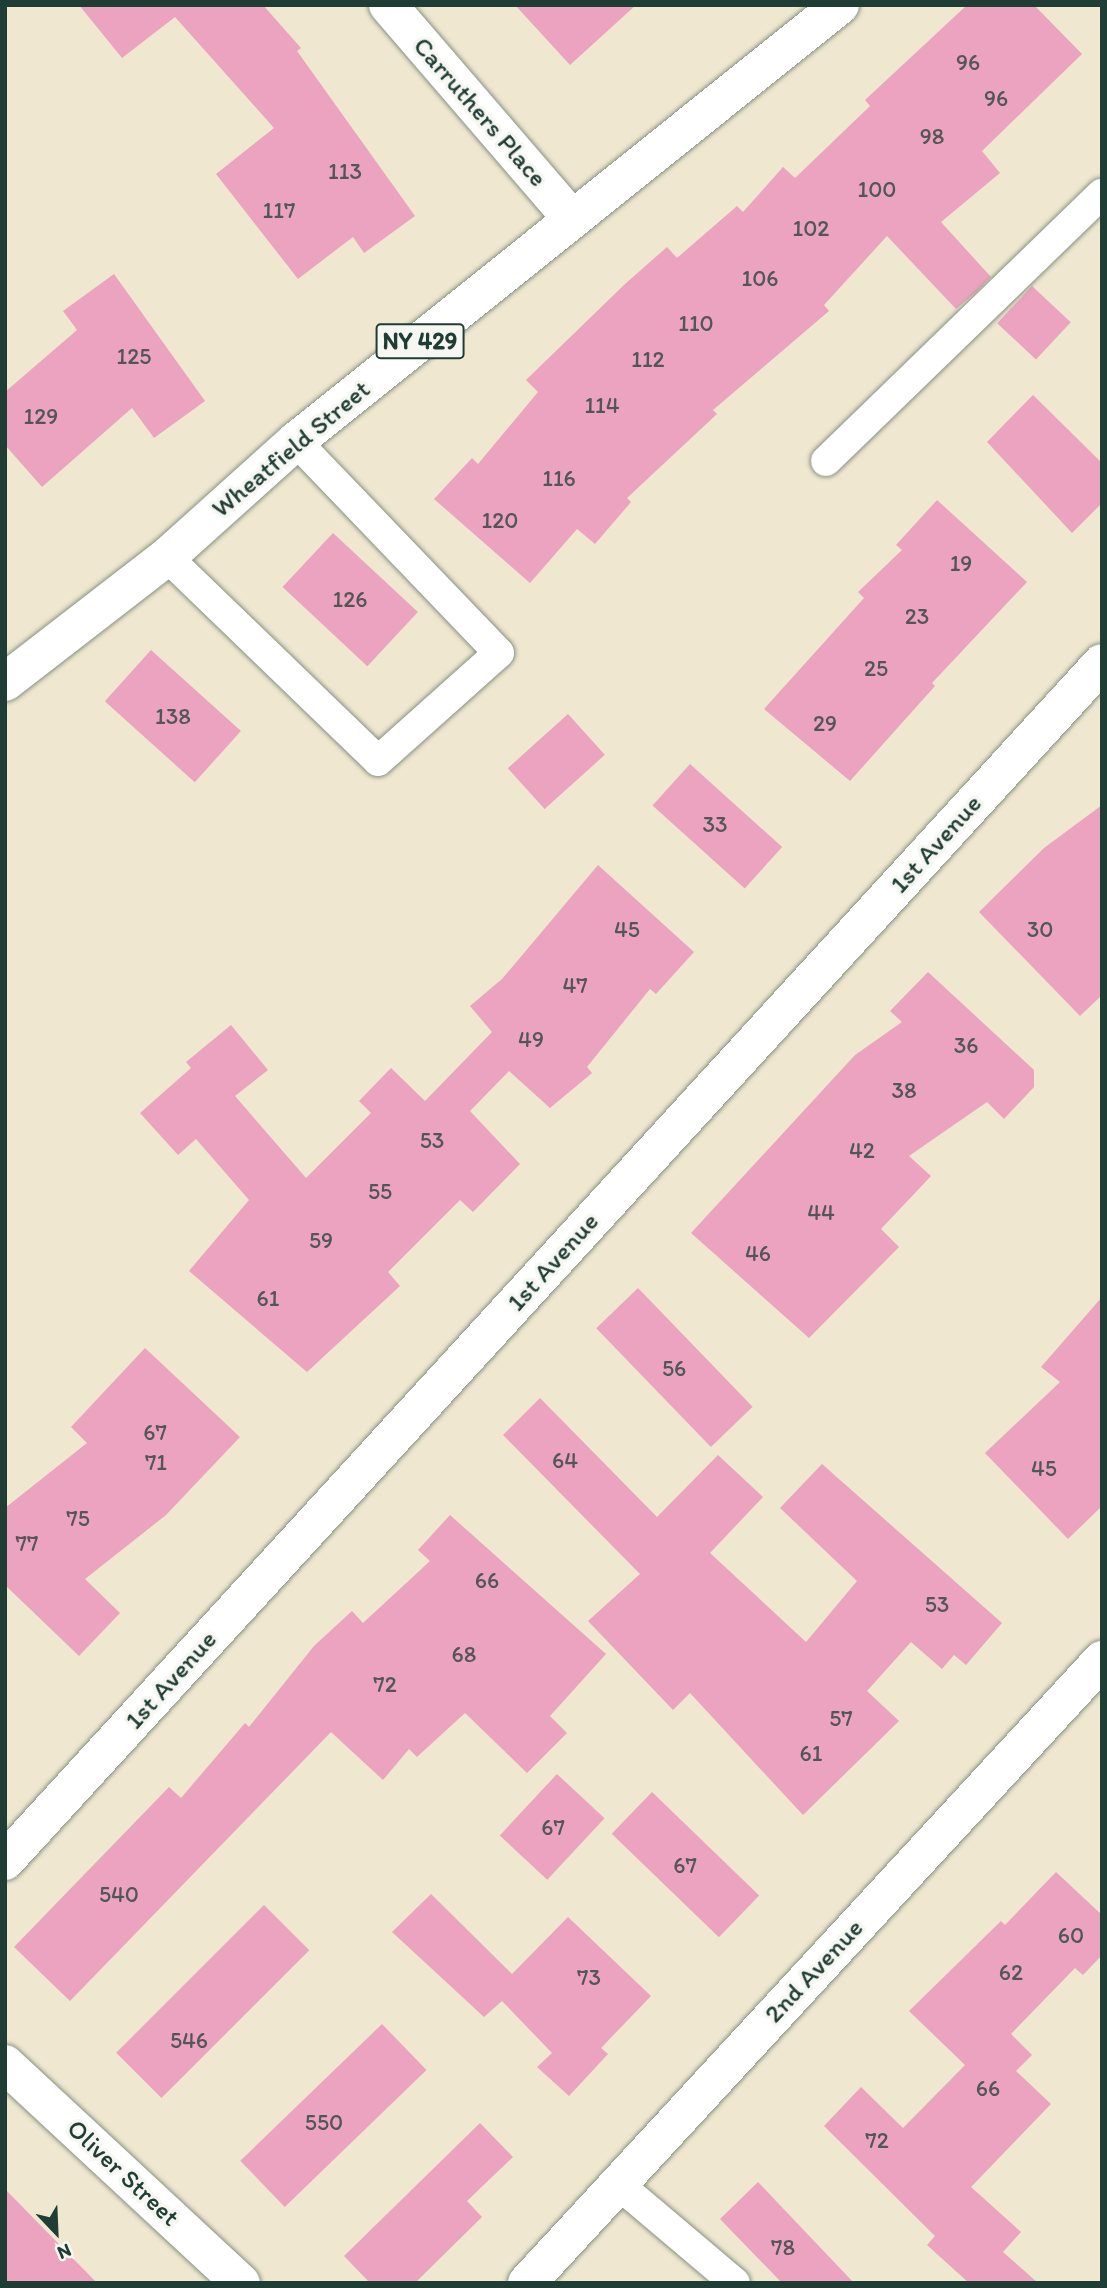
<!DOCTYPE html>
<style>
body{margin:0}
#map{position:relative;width:1107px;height:2288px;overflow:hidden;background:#efe7d0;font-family:Itim,sans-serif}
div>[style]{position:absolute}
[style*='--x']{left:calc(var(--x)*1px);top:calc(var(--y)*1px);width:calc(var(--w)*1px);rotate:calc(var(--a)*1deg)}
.building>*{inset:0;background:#eca3bf;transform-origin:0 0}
.roads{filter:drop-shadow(0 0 2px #879282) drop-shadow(0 0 2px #879282)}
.lane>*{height:30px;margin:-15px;padding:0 15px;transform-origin:15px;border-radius:15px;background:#fff}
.street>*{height:38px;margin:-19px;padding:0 19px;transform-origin:19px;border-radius:19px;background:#fff}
.secondary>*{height:38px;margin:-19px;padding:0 19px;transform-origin:19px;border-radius:19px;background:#fff}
.primary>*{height:38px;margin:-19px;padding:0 19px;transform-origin:19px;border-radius:19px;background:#fff}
span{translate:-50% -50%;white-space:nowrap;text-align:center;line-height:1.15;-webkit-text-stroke:7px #f6f6f2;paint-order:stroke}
.number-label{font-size:23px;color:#525657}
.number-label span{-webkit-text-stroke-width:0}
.shield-label span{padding:2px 5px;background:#f6f6f2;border:2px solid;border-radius:5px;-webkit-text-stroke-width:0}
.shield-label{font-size:24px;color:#1f3d34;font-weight:700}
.street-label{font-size:26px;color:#1f3d34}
.frame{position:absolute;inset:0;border:7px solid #1f3d34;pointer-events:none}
.north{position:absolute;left:21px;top:2197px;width:70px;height:70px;-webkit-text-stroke:5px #f6f6f2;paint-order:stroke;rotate:157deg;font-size:19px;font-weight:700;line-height:28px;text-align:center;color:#1f3d34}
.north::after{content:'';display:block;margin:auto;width:24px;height:32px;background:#1f3d34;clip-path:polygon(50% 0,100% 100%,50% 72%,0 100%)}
</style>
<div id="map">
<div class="building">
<i style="clip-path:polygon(79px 5px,263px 5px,301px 48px,297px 51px,415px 216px,364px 253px,353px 237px,298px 279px,216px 174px,274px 128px,175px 17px,122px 58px)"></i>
<i style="clip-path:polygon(515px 5px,636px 5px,570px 65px)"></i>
<i style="clip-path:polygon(967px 5px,1034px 5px,1082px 54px,982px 151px,1000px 173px,941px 222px,991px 277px,976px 292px,956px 309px,887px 236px,824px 305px,829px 311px,713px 410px,717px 414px,627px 498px,631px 502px,595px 544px,577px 529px,530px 583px,434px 499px,472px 458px,478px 464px,538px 392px,526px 380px,625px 284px,667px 247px,677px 258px,737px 206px,743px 212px,783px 167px,795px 178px,870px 106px,865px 100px)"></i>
<i style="clip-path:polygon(114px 274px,205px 401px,154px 438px,132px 408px,42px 487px,5px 445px,5px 392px,77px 330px,63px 311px)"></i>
<i style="left:1032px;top:286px;width:53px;height:51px;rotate:43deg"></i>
<i style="clip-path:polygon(1033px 395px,1102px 463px,1102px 503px,1072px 533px,987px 442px)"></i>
<i style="clip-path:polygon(937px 500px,1027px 582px,932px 683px,935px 686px,850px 781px,764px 709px,864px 598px,858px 592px,902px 550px,896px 545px)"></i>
<i style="left:333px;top:533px;width:116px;height:74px;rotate:43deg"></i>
<i style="left:151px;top:650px;width:121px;height:69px;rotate:42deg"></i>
<i style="left:568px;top:714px;width:55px;height:81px;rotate:48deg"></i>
<i style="left:690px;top:764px;width:124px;height:56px;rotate:42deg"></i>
<i style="clip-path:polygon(1102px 805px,1102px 995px,1080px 1016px,979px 912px,1044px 848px)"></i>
<i style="clip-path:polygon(598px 865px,694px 952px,656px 994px,650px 989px,587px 1067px,592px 1073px,550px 1108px,509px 1071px,470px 1111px,520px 1164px,473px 1212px,460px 1200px,388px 1272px,400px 1286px,307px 1372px,189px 1271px,249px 1200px,196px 1139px,178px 1155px,140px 1113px,191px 1068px,186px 1062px,231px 1025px,268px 1070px,235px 1096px,306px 1178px,371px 1113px,359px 1101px,391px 1068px,425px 1101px,492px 1032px,470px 1006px,502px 979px)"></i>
<i style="clip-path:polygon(928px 972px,1034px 1070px,1034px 1087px,1004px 1119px,987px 1102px,909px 1156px,931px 1176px,881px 1229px,899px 1247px,809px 1338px,691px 1233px,855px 1055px,902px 1022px,890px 1011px)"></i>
<i style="left:638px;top:1288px;width:165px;height:58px;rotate:46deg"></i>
<i style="clip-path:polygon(1102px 1297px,1102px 1506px,1068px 1539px,985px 1453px,1060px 1382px,1041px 1367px)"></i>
<i style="clip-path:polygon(145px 1348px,240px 1437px,166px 1515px,85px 1579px,120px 1613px,79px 1656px,5px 1585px,5px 1508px,87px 1443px,71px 1427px)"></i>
<i style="clip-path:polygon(540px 1398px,657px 1517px,718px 1455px,763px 1497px,710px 1553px,806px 1642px,857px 1581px,780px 1508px,822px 1464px,1002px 1623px,966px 1665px,954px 1655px,942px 1669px,911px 1642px,867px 1691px,899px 1721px,803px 1815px,690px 1693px,673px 1710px,588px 1621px,640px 1574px,503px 1435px)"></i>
<i style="clip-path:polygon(450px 1515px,606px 1654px,550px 1716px,567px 1733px,527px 1773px,465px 1713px,417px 1757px,409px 1749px,383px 1780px,331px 1732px,70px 2001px,14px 1947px,169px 1787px,181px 1798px,245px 1723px,249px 1727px,314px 1646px,352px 1611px,363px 1623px,430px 1561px,418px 1550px)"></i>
<i style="left:557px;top:1774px;width:65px;height:84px;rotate:43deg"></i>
<i style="left:652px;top:1792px;width:149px;height:58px;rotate:44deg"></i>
<i style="clip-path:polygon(1056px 1872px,1102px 1915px,1102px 1955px,1083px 1975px,1075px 1968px,1011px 2034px,1032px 2055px,1016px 2071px,1051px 2104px,971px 2187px,1021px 2232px,1003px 2252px,1038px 2283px,969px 2283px,927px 2245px,935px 2236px,824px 2126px,861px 2087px,903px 2128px,965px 2065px,909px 2011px,1001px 1921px,1005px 1925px)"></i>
<i style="clip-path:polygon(431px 1894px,512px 1974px,568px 1917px,651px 1996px,601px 2048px,608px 2054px,569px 2096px,537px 2067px,552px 2053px,502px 2001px,484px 2017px,392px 1932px)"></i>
<i style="left:264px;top:1905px;width:64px;height:209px;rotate:45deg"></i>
<i style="left:382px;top:2024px;width:64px;height:197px;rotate:46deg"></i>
<i style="clip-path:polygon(480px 2123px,513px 2157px,467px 2201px,482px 2217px,415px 2283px,370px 2283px,344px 2256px)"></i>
<i style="clip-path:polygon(758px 2182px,854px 2283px,782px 2283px,720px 2219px)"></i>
<i style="clip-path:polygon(5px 2189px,97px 2283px,5px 2283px)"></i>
</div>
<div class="roads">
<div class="lane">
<i style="--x:826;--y:461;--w:384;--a:-44.1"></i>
<i style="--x:167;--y:557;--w:293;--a:44"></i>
<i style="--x:378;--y:761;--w:162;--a:-41.8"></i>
<i style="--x:499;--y:653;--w:294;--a:-133.8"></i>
<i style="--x:618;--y:2184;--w:153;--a:40.2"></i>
</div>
<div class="street">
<i style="--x:388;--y:5;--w:282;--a:49.3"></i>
<i style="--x:5;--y:1861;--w:1624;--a:-47.52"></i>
<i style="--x:527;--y:2283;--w:848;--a:-47.29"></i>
</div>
<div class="secondary">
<i style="--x:5;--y:2064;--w:322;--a:42.9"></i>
</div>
<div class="primary">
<i style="--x:5;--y:682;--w:205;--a:-37.7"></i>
<i style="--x:167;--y:557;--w:173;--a:-42"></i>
<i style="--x:296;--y:441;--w:697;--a:-38.71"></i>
</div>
</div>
<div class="number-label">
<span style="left:968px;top:62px">96</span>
<span style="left:996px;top:98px">96</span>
<span style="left:932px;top:136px">98</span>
<span style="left:345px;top:171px">113</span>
<span style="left:877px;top:189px">100</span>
<span style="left:279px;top:210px">117</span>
<span style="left:811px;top:228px">102</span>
<span style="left:760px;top:278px">106</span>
<span style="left:696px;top:323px">110</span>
<span style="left:134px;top:356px">125</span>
<span style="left:648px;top:359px">112</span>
<span style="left:602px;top:405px">114</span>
<span style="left:41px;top:416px">129</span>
<span style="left:559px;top:478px">116</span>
<span style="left:500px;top:520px">120</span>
<span style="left:961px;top:563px">19</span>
<span style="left:350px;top:599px">126</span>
<span style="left:917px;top:616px">23</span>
<span style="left:876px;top:668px">25</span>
<span style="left:173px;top:716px">138</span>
<span style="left:825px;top:723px">29</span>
<span style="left:715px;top:824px">33</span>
<span style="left:627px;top:929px">45</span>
<span style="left:1040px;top:929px">30</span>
<span style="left:575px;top:985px">47</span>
<span style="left:531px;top:1039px">49</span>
<span style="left:966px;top:1045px">36</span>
<span style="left:904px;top:1090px">38</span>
<span style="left:432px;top:1140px">53</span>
<span style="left:862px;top:1150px">42</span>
<span style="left:380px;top:1191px">55</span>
<span style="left:821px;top:1212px">44</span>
<span style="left:321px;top:1240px">59</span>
<span style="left:758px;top:1253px">46</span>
<span style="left:268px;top:1298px">61</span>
<span style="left:674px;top:1368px">56</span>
<span style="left:155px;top:1432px">67</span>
<span style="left:565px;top:1460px">64</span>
<span style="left:156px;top:1462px">71</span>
<span style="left:1044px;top:1468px">45</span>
<span style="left:78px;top:1518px">75</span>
<span style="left:27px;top:1543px">77</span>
<span style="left:487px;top:1580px">66</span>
<span style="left:937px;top:1604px">53</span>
<span style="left:464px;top:1654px">68</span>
<span style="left:385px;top:1684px">72</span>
<span style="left:841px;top:1718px">57</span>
<span style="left:811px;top:1753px">61</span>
<span style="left:553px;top:1827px">67</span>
<span style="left:685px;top:1865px">67</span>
<span style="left:119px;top:1894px">540</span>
<span style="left:1071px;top:1935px">60</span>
<span style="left:1011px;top:1972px">62</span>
<span style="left:589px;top:1977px">73</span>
<span style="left:189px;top:2040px">546</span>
<span style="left:988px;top:2088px">66</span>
<span style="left:324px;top:2122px">550</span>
<span style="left:877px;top:2140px">72</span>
<span style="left:783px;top:2247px">78</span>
</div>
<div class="shield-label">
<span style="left:420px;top:341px">NY 429</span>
</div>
<div class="street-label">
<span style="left:480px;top:112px;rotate:49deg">Carruthers Place</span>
<span style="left:291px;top:449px;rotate:-40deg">Wheatfield Street</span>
<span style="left:936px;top:844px;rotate:-48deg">1st Avenue</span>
<span style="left:553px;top:1262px;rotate:-48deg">1st Avenue</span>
<span style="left:171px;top:1680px;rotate:-48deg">1st Avenue</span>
<span style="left:814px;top:1971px;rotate:-47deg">2nd Avenue</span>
<span style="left:123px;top:2173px;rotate:43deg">Oliver Street</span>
</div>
<div class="frame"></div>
<div class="north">N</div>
</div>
